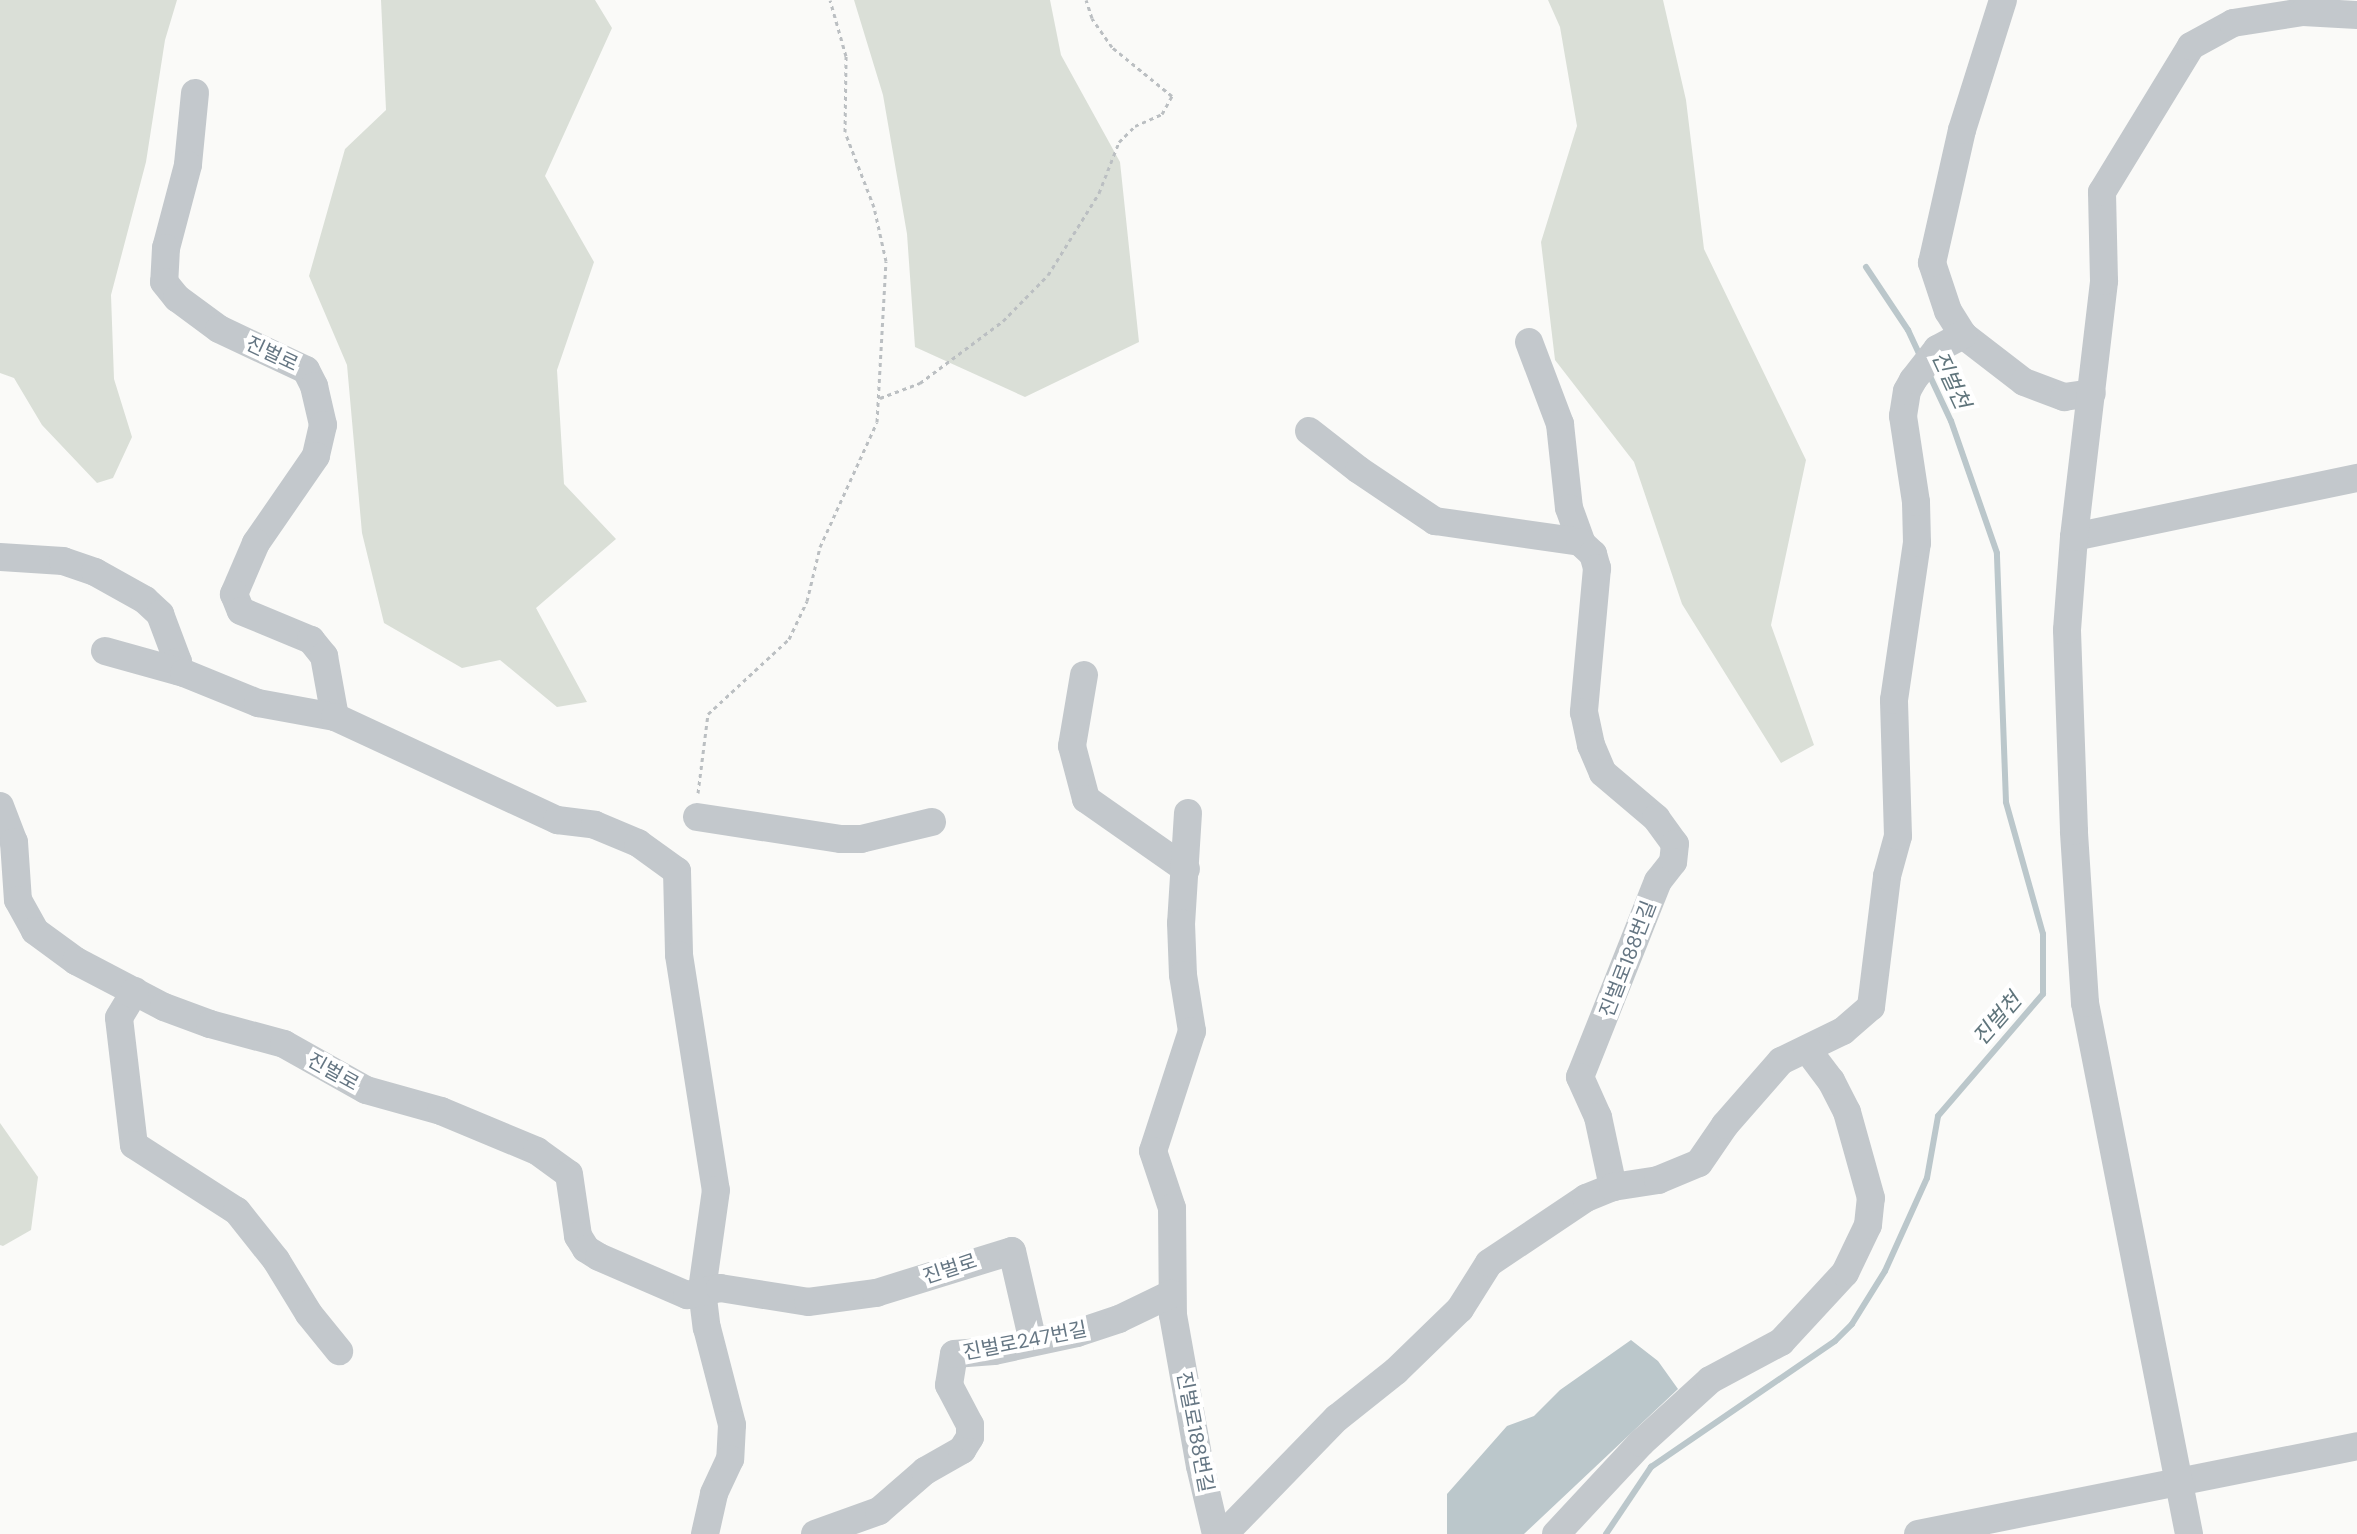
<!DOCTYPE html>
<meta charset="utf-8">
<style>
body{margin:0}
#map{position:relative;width:2357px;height:1534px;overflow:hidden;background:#fafaf8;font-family:"DM Sans","Noto Sans KR",sans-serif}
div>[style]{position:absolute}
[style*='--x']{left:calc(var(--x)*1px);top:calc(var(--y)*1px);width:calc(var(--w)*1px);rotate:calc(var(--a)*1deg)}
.green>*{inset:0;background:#dadfd7}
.water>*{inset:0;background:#bbc7cb}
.stream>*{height:6px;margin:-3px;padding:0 3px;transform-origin:3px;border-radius:3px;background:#bbc7cb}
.path>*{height:3px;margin-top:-1.5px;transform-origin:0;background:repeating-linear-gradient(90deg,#bbbfc2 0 4px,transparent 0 8px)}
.minor>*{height:28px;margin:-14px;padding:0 14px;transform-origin:14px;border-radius:14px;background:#c3c8cc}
span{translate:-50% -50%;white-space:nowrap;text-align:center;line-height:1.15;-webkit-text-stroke:8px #fff;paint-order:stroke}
.street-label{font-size:20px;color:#657683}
.water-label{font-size:22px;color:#60757c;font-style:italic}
</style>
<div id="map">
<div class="green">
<i style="clip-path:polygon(0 0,177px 0,165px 40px,146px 162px,111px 295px,114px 379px,132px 437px,113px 478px,97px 483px,42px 425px,14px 378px,0 373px)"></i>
<i style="clip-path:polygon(381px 0,595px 0,612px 28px,545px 176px,594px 262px,557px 370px,564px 484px,616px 539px,536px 608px,587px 702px,557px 707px,500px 660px,462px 668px,384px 623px,362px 533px,347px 365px,309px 276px,345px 149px,386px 110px)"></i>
<i style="clip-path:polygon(854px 0,1050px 0,1061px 55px,1120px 162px,1139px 342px,1025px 397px,915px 347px,907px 234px,883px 95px)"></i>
<i style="clip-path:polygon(1548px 0,1663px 0,1686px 100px,1704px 249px,1806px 460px,1771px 625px,1814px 745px,1781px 763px,1682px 604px,1634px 462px,1555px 360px,1541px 242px,1577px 126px,1560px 27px)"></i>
<i style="clip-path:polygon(0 1123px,38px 1177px,31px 1230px,3px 1246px,0 1245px)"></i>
</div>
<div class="water">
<i style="clip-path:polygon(1631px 1340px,1658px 1361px,1678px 1389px,1524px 1534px,1447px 1534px,1447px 1494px,1507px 1426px,1534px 1416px,1560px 1390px)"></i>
</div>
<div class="stream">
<i style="--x:1866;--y:267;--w:76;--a:56.3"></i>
<i style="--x:1908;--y:330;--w:29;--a:65"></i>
<i style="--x:1606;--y:1534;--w:81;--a:-56.1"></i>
<i style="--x:1651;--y:1467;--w:223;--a:-34.4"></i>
<i style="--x:1835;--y:1341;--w:24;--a:-45"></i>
<i style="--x:1852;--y:1324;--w:62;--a:-58.1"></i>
<i style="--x:1885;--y:1271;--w:102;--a:-65.7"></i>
<i style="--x:1927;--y:1178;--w:63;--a:-79.9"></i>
<i style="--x:1938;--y:1116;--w:161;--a:-49.3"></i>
<i style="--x:2043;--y:994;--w:60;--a:-90"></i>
<i style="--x:2043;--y:934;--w:137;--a:-105.7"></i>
<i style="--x:2006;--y:802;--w:249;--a:-92.1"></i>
<i style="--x:1997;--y:553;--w:140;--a:-109.2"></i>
<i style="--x:1951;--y:421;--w:52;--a:-115.1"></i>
</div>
<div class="path">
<i style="--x:880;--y:398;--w:43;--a:-20.6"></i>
<i style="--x:920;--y:383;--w:104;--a:-36.8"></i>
<i style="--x:1003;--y:321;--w:64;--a:-45.6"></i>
<i style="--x:1048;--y:275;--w:97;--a:-58.1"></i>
<i style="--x:1099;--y:193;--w:55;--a:-68.6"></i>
<i style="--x:1119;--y:142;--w:23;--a:-45"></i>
<i style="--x:1135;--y:126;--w:30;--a:-24"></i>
<i style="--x:1162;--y:114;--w:21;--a:-61"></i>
<i style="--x:1172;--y:96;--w:77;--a:-140.8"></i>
<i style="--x:1112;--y:47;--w:35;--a:-125"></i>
<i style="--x:1092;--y:18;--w:19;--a:-108"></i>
<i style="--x:698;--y:793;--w:80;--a:-82.8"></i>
<i style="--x:708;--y:714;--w:110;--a:-42.8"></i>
<i style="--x:789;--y:639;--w:42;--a:-64.7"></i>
<i style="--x:807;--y:601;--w:56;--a:-76.5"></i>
<i style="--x:820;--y:547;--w:137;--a:-65.5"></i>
<i style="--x:877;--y:422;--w:161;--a:-86.8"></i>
<i style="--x:886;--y:261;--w:55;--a:-102.5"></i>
<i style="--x:874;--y:207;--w:80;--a:-111.1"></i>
<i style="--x:845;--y:132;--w:76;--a:-89.2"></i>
<i style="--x:846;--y:56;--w:58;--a:-105.9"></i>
</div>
<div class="minor">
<i style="--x:195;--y:93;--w:72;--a:95.6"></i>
<i style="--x:188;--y:165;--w:86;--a:104.8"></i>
<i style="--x:166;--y:248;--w:34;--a:93"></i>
<i style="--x:164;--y:282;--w:21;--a:51"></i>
<i style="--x:177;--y:298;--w:52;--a:36.4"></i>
<i style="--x:219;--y:329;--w:96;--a:25.2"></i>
<i style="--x:306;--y:370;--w:18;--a:63"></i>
<i style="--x:314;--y:386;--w:40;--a:77"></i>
<i style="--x:323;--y:425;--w:32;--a:103"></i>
<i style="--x:316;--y:456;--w:106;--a:124.6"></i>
<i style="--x:256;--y:543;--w:56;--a:113.3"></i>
<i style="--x:234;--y:594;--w:18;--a:68"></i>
<i style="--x:241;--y:611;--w:76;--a:22.5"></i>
<i style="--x:311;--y:640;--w:21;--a:51"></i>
<i style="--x:324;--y:656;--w:62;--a:79.8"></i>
<i style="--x:1963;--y:335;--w:77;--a:37.6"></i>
<i style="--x:2024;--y:382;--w:43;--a:20.6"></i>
<i style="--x:2064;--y:397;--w:28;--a:-8"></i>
<i style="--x:1529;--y:342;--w:88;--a:69.3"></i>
<i style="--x:1560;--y:424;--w:84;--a:83.9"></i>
<i style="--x:1569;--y:508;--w:38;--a:70"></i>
<i style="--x:1309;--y:431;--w:63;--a:38"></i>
<i style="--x:1359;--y:470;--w:92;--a:33.9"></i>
<i style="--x:1435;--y:521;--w:147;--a:8.2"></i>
<i style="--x:1580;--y:542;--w:18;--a:43"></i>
<i style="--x:1593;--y:554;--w:15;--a:74"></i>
<i style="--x:1597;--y:568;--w:145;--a:95.2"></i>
<i style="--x:1584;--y:712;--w:34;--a:78"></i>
<i style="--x:1591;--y:745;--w:30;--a:67"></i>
<i style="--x:1603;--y:773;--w:70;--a:40.3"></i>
<i style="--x:1656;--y:818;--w:32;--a:54"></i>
<i style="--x:1675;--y:844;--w:18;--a:96"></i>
<i style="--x:1673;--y:862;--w:24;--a:128"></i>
<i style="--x:1658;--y:881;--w:211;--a:111.7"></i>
<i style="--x:1580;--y:1077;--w:44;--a:65.8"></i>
<i style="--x:1598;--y:1117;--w:72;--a:77.9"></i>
<i style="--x:2074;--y:537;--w:289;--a:-11.8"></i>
<i style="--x:0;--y:557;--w:63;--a:3.6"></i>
<i style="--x:63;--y:561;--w:34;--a:19"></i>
<i style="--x:95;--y:572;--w:57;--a:29.2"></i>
<i style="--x:145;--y:600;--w:21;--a:43"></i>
<i style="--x:160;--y:614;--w:51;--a:69.4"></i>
<i style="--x:178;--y:662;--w:9;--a:90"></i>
<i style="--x:105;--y:651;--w:82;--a:15.6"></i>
<i style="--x:184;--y:673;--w:80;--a:22.1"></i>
<i style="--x:258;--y:703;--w:78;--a:10.3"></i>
<i style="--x:335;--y:717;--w:245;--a:24.9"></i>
<i style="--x:557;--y:820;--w:38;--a:7"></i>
<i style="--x:595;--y:825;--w:47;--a:22.7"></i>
<i style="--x:638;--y:843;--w:48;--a:35.7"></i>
<i style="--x:677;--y:871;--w:84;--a:88.6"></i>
<i style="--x:679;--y:955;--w:238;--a:81.1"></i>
<i style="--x:716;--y:1190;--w:101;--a:98"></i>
<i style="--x:702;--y:1290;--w:38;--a:83"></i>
<i style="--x:707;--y:1328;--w:100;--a:75.5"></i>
<i style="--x:732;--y:1425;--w:34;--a:93"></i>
<i style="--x:730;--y:1459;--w:38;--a:115"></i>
<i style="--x:714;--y:1494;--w:41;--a:102.7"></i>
<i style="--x:1084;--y:675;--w:72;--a:99.6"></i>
<i style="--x:1072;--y:746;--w:55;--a:75.2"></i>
<i style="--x:1086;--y:799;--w:122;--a:35"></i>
<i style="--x:0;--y:806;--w:39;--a:69"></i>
<i style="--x:14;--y:842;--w:58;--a:86.1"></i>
<i style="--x:18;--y:900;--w:35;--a:61"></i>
<i style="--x:35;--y:931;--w:51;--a:36.2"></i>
<i style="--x:76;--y:961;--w:99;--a:27.6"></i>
<i style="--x:164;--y:1007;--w:49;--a:20.3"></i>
<i style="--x:210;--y:1024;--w:77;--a:15.1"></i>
<i style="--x:284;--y:1044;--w:94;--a:29.3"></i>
<i style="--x:366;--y:1090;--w:78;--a:15.6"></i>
<i style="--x:441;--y:1111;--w:104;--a:22.6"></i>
<i style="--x:537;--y:1151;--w:39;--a:36"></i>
<i style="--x:569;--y:1174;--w:63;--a:81.7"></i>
<i style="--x:578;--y:1236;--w:15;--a:58"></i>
<i style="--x:586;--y:1249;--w:15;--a:32"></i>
<i style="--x:599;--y:1257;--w:96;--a:23.4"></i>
<i style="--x:687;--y:1295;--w:34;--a:-12"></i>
<i style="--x:720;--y:1288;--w:89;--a:9"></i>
<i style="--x:808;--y:1302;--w:69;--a:-7.5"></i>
<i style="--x:876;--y:1293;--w:142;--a:-17.2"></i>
<i style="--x:1012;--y:1251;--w:93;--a:77"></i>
<i style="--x:1188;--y:813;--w:110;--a:93.6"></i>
<i style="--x:1181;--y:923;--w:52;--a:87.8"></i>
<i style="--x:1183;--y:975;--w:57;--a:80.9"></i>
<i style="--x:1192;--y:1031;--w:126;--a:108"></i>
<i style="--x:1153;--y:1151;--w:60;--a:71.6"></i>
<i style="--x:1172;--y:1208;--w:107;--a:89.5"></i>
<i style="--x:1173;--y:1315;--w:153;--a:79.9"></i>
<i style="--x:1200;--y:1466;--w:70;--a:76.8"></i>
<i style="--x:697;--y:817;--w:146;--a:8.7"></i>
<i style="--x:841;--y:839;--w:20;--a:0"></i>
<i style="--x:861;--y:839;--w:73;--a:-13.5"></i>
<i style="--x:135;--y:991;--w:31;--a:121"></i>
<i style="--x:119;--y:1018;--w:128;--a:83.3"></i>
<i style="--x:134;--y:1145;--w:122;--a:32.7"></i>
<i style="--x:237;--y:1211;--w:63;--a:51.5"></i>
<i style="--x:276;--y:1260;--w:63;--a:58.6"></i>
<i style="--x:309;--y:1314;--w:48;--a:51"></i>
<i style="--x:815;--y:1534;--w:68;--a:-19.8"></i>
<i style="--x:879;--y:1511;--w:61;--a:-41"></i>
<i style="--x:925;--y:1471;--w:43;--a:-29.6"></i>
<i style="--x:962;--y:1450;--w:15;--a:-58"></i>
<i style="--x:970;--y:1437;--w:12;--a:-90"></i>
<i style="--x:970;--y:1425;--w:45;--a:-117.7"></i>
<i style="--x:949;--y:1385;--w:31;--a:-81"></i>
<i style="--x:954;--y:1354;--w:40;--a:-4.3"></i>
<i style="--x:994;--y:1351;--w:85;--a:-12.2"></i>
<i style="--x:1077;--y:1333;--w:44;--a:-18.4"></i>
<i style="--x:1119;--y:1319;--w:58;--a:-25.7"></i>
<i style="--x:1224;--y:1534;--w:162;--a:-45.8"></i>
<i style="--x:1337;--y:1418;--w:75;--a:-38.5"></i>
<i style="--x:1396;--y:1371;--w:89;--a:-44.1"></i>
<i style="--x:1460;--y:1309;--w:54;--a:-57.8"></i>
<i style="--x:1489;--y:1263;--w:117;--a:-33.8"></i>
<i style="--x:1586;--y:1198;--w:29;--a:-22"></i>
<i style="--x:1613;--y:1187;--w:46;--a:-8.8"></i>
<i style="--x:1658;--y:1180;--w:44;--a:-22.5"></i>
<i style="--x:1699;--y:1163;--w:46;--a:-55.6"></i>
<i style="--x:1725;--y:1125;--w:85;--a:-48.8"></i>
<i style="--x:1781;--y:1061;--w:69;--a:-25.8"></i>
<i style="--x:1843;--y:1031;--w:37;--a:-41"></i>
<i style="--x:1871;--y:1007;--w:132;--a:-83"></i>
<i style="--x:1887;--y:876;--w:41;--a:-74.6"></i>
<i style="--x:1898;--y:836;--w:136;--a:-91.7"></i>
<i style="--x:1894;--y:700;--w:159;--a:-81.7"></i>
<i style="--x:1917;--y:543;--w:41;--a:-91.4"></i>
<i style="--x:1916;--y:502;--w:87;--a:-98.6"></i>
<i style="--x:1903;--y:416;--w:25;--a:-81"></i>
<i style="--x:1907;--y:391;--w:13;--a:-61"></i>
<i style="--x:1913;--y:380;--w:39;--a:-52"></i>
<i style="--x:1937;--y:349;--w:30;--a:-28"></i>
<i style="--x:1963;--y:335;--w:28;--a:-122"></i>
<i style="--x:1948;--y:311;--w:51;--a:-108.4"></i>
<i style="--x:1932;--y:263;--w:136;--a:-77.3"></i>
<i style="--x:1962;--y:130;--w:136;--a:-72.5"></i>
<i style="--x:1556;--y:1534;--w:125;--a:-47"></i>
<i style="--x:1641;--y:1443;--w:93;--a:-42.4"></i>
<i style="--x:1710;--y:1380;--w:81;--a:-28.2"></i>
<i style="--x:1781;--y:1342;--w:94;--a:-47.2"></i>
<i style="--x:1845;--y:1273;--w:53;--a:-64.4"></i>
<i style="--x:1868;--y:1225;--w:27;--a:-84"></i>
<i style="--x:1871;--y:1198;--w:89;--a:-105.6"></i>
<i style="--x:1847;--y:1112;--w:35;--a:-117"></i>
<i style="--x:1831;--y:1081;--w:39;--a:-127"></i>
<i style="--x:1918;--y:1534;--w:448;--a:-11.3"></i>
<i style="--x:2189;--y:1534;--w:541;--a:-101.08"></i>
<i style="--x:2085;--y:1003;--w:172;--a:-93.7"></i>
<i style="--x:2074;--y:831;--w:201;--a:-92"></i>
<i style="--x:2067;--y:630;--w:93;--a:-85.7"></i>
<i style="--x:2074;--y:537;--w:258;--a:-83.3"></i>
<i style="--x:2104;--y:281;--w:89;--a:-91.3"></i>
<i style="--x:2102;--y:192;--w:171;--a:-58.6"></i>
<i style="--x:2191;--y:46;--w:48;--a:-28.7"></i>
<i style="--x:2233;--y:23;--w:71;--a:-8.9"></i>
<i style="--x:2303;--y:12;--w:54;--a:3.2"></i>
</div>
<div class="street-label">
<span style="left:272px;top:354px;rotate:25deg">진벌로</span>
<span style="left:1628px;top:959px;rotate:-69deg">진벌로188번길</span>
<span style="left:333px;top:1072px;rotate:29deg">진벌로</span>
<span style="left:950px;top:1269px;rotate:-18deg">진벌로</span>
<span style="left:1025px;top:1341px;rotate:-11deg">진벌로247번길</span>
<span style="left:1195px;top:1432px;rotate:79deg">진벌로188번길</span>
</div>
<div class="water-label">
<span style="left:1951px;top:380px;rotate:65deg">진벌천</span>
<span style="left:1997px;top:1019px;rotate:-49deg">진벌천</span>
</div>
</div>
